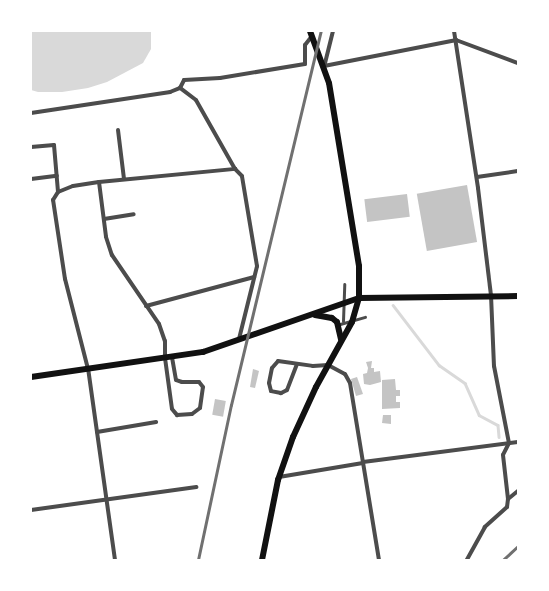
<!DOCTYPE html>
<style>
body{margin:0}
#map{position:relative;width:549px;height:591px;overflow:hidden;background:#fff;font-family:"DM Sans",sans-serif}
div>[style]{position:absolute}
[style*='--x']{left:calc(var(--x)*1px);top:calc(var(--y)*1px);width:calc(var(--w)*1px);rotate:calc(var(--a)*1deg)}
.water>*{inset:0;background:#d9d9d9}
.stream>*{height:2.5px;margin:-1.25px;padding:0 1.25px;transform-origin:1.25px;border-radius:1.25px;background:#d9d9d9}
.building>*{inset:0;background:#c4c4c4;transform-origin:0 0}
.pedestrian>*{height:3px;margin:-1.5px;padding:0 1.5px;transform-origin:1.5px;border-radius:1.5px;background:#4c4c4c}
.minor>*{height:4px;margin:-2px;padding:0 2px;transform-origin:2px;border-radius:2px;background:#4c4c4c}
.trunk>*{height:6px;margin:-3px;padding:0 3px;transform-origin:3px;border-radius:3px;background:#111}
.rail>*{height:2.5px;margin:-1.25px;padding:0 1.25px;transform-origin:1.25px;border-radius:1.25px;background:#707070}
span{translate:-50% -50%;white-space:nowrap;text-align:center;line-height:1.15;-webkit-text-stroke:4px #fff;paint-order:stroke}
.frame{position:absolute;inset:0;border:32px solid #fff;pointer-events:none}
</style>
<div id="map">
<div class="water">
<i style="clip-path:polygon(31px 31px,151px 31px,151px 49px,143px 63px,107px 82px,88px 88px,62px 92px,38px 92px,31px 90px)"></i>
</div>
<div class="stream">
<i style="--x:393;--y:305;--w:76;--a:52.5"></i>
<i style="--x:439;--y:365;--w:32;--a:35"></i>
<i style="--x:465;--y:383;--w:35;--a:66"></i>
<i style="--x:479;--y:415;--w:21;--a:28"></i>
<i style="--x:498;--y:425;--w:12;--a:85"></i>
</div>
<div class="building">
<i style="left:467px;top:185px;width:58px;height:51px;rotate:80deg"></i>
<i style="left:407px;top:194px;width:23px;height:43px;rotate:83deg"></i>
<i style="clip-path:polygon(372px 361px,371px 368px,374px 368px,374px 372px,380px 371px,381px 382px,370px 385px,364px 384px,363px 374px,367px 373px,368px 368px,366px 362px)"></i>
<i style="clip-path:polygon(253px 369px,259px 371px,255px 388px,250px 387px)"></i>
<i style="clip-path:polygon(357px 377px,363px 394px,356px 396px,351px 379px)"></i>
<i style="clip-path:polygon(395px 379px,396px 390px,400px 390px,400px 396px,396px 396px,396px 402px,400px 402px,400px 408px,382px 409px,382px 380px)"></i>
<i style="left:215px;top:399px;width:11px;height:16px;rotate:10deg"></i>
<i style="clip-path:polygon(383px 415px,391px 415px,391px 424px,382px 423px)"></i>
</div>
<div class="pedestrian">
<i style="--x:343;--y:321;--w:37;--a:-88"></i>
<i style="--x:340;--y:324;--w:26;--a:-16"></i>
</div>
<div class="minor">
<i style="--x:333;--y:31;--w:36;--a:104"></i>
<i style="--x:324;--y:66;--w:135;--a:-11.1"></i>
<i style="--x:456;--y:40;--w:66;--a:20.4"></i>
<i style="--x:454;--y:31;--w:159;--a:81.3"></i>
<i style="--x:478;--y:188;--w:108;--a:83.1"></i>
<i style="--x:491;--y:295;--w:71;--a:87.6"></i>
<i style="--x:494;--y:366;--w:78;--a:79"></i>
<i style="--x:509;--y:443;--w:13;--a:117"></i>
<i style="--x:503;--y:455;--w:44;--a:83.5"></i>
<i style="--x:508;--y:499;--w:8;--a:97"></i>
<i style="--x:507;--y:507;--w:30;--a:138"></i>
<i style="--x:485;--y:527;--w:38;--a:119"></i>
<i style="--x:31;--y:113;--w:141;--a:-8.6"></i>
<i style="--x:170;--y:92;--w:11;--a:-22"></i>
<i style="--x:118;--y:130;--w:49;--a:83"></i>
<i style="--x:31;--y:147;--w:23;--a:-5"></i>
<i style="--x:54;--y:145;--w:47;--a:85.1"></i>
<i style="--x:477;--y:177;--w:41;--a:-8.3"></i>
<i style="--x:31;--y:179;--w:26;--a:-7"></i>
<i style="--x:99;--y:182;--w:55;--a:82.7"></i>
<i style="--x:106;--y:237;--w:19;--a:72"></i>
<i style="--x:112;--y:255;--w:83;--a:55.7"></i>
<i style="--x:159;--y:324;--w:18;--a:71"></i>
<i style="--x:165;--y:341;--w:17;--a:90"></i>
<i style="--x:165;--y:358;--w:51;--a:82.2"></i>
<i style="--x:172;--y:409;--w:8;--a:50"></i>
<i style="--x:177;--y:415;--w:15;--a:-4"></i>
<i style="--x:192;--y:414;--w:10;--a:-37"></i>
<i style="--x:200;--y:408;--w:21;--a:-82"></i>
<i style="--x:203;--y:387;--w:6;--a:-129"></i>
<i style="--x:199;--y:382;--w:17;--a:180"></i>
<i style="--x:182;--y:382;--w:6;--a:-162"></i>
<i style="--x:176;--y:380;--w:23;--a:-100"></i>
<i style="--x:104;--y:219;--w:30;--a:-9"></i>
<i style="--x:146;--y:306;--w:112;--a:-15"></i>
<i style="--x:239;--y:339;--w:75;--a:-76.1"></i>
<i style="--x:257;--y:266;--w:91;--a:-99.5"></i>
<i style="--x:242;--y:176;--w:10;--a:-135"></i>
<i style="--x:235;--y:169;--w:79;--a:-119.5"></i>
<i style="--x:196;--y:100;--w:20;--a:-143"></i>
<i style="--x:180;--y:88;--w:9;--a:-63"></i>
<i style="--x:184;--y:80;--w:36;--a:-3"></i>
<i style="--x:220;--y:78;--w:86;--a:-9.4"></i>
<i style="--x:305;--y:64;--w:19;--a:-90"></i>
<i style="--x:305;--y:45;--w:11;--a:-52"></i>
<i style="--x:297;--y:364;--w:28;--a:111"></i>
<i style="--x:287;--y:390;--w:7;--a:153"></i>
<i style="--x:281;--y:393;--w:10;--a:-169"></i>
<i style="--x:271;--y:391;--w:8;--a:-104"></i>
<i style="--x:269;--y:383;--w:15;--a:-79"></i>
<i style="--x:272;--y:368;--w:9;--a:-49"></i>
<i style="--x:278;--y:361;--w:35;--a:8"></i>
<i style="--x:313;--y:366;--w:15;--a:-4"></i>
<i style="--x:328;--y:365;--w:19;--a:28"></i>
<i style="--x:345;--y:374;--w:10;--a:61"></i>
<i style="--x:350;--y:383;--w:179;--a:80.7"></i>
<i style="--x:97;--y:432;--w:60;--a:-9.6"></i>
<i style="--x:363;--y:462;--w:156;--a:-7.4"></i>
<i style="--x:279;--y:477;--w:85;--a:-9.5"></i>
<i style="--x:508;--y:499;--w:13;--a:-39"></i>
<i style="--x:31;--y:510;--w:167;--a:-7.9"></i>
<i style="--x:115;--y:560;--w:193;--a:-98"></i>
<i style="--x:88;--y:369;--w:93;--a:-104.3"></i>
<i style="--x:65;--y:279;--w:80;--a:-98.6"></i>
<i style="--x:53;--y:200;--w:9;--a:-58"></i>
<i style="--x:58;--y:192;--w:16;--a:-22"></i>
<i style="--x:73;--y:186;--w:26;--a:-9"></i>
<i style="--x:99;--y:182;--w:137;--a:-5.5"></i>
</div>
<div class="trunk">
<i style="--x:315;--y:315;--w:17;--a:10"></i>
<i style="--x:332;--y:318;--w:6;--a:39"></i>
<i style="--x:337;--y:322;--w:18;--a:77"></i>
<i style="--x:31;--y:377;--w:174;--a:-8.3"></i>
<i style="--x:203;--y:352;--w:165;--a:-19.1"></i>
<i style="--x:359;--y:298;--w:159;--a:-0.7"></i>
<i style="--x:262;--y:560;--w:82;--a:-78.7"></i>
<i style="--x:278;--y:480;--w:46;--a:-70.8"></i>
<i style="--x:293;--y:437;--w:55;--a:-65.3"></i>
<i style="--x:316;--y:387;--w:74;--a:-61"></i>
<i style="--x:352;--y:322;--w:25;--a:-74"></i>
<i style="--x:359;--y:298;--w:32;--a:-90"></i>
<i style="--x:359;--y:266;--w:185;--a:-99.3"></i>
<i style="--x:329;--y:83;--w:55;--a:-110.1"></i>
</div>
<div class="rail">
<i style="--x:198;--y:560;--w:158;--a:-78"></i>
<i style="--x:231;--y:405;--w:385;--a:-76.5"></i>
<i style="--x:503;--y:560;--w:21;--a:-43"></i>
</div>
<div class="frame"></div>
</div>
